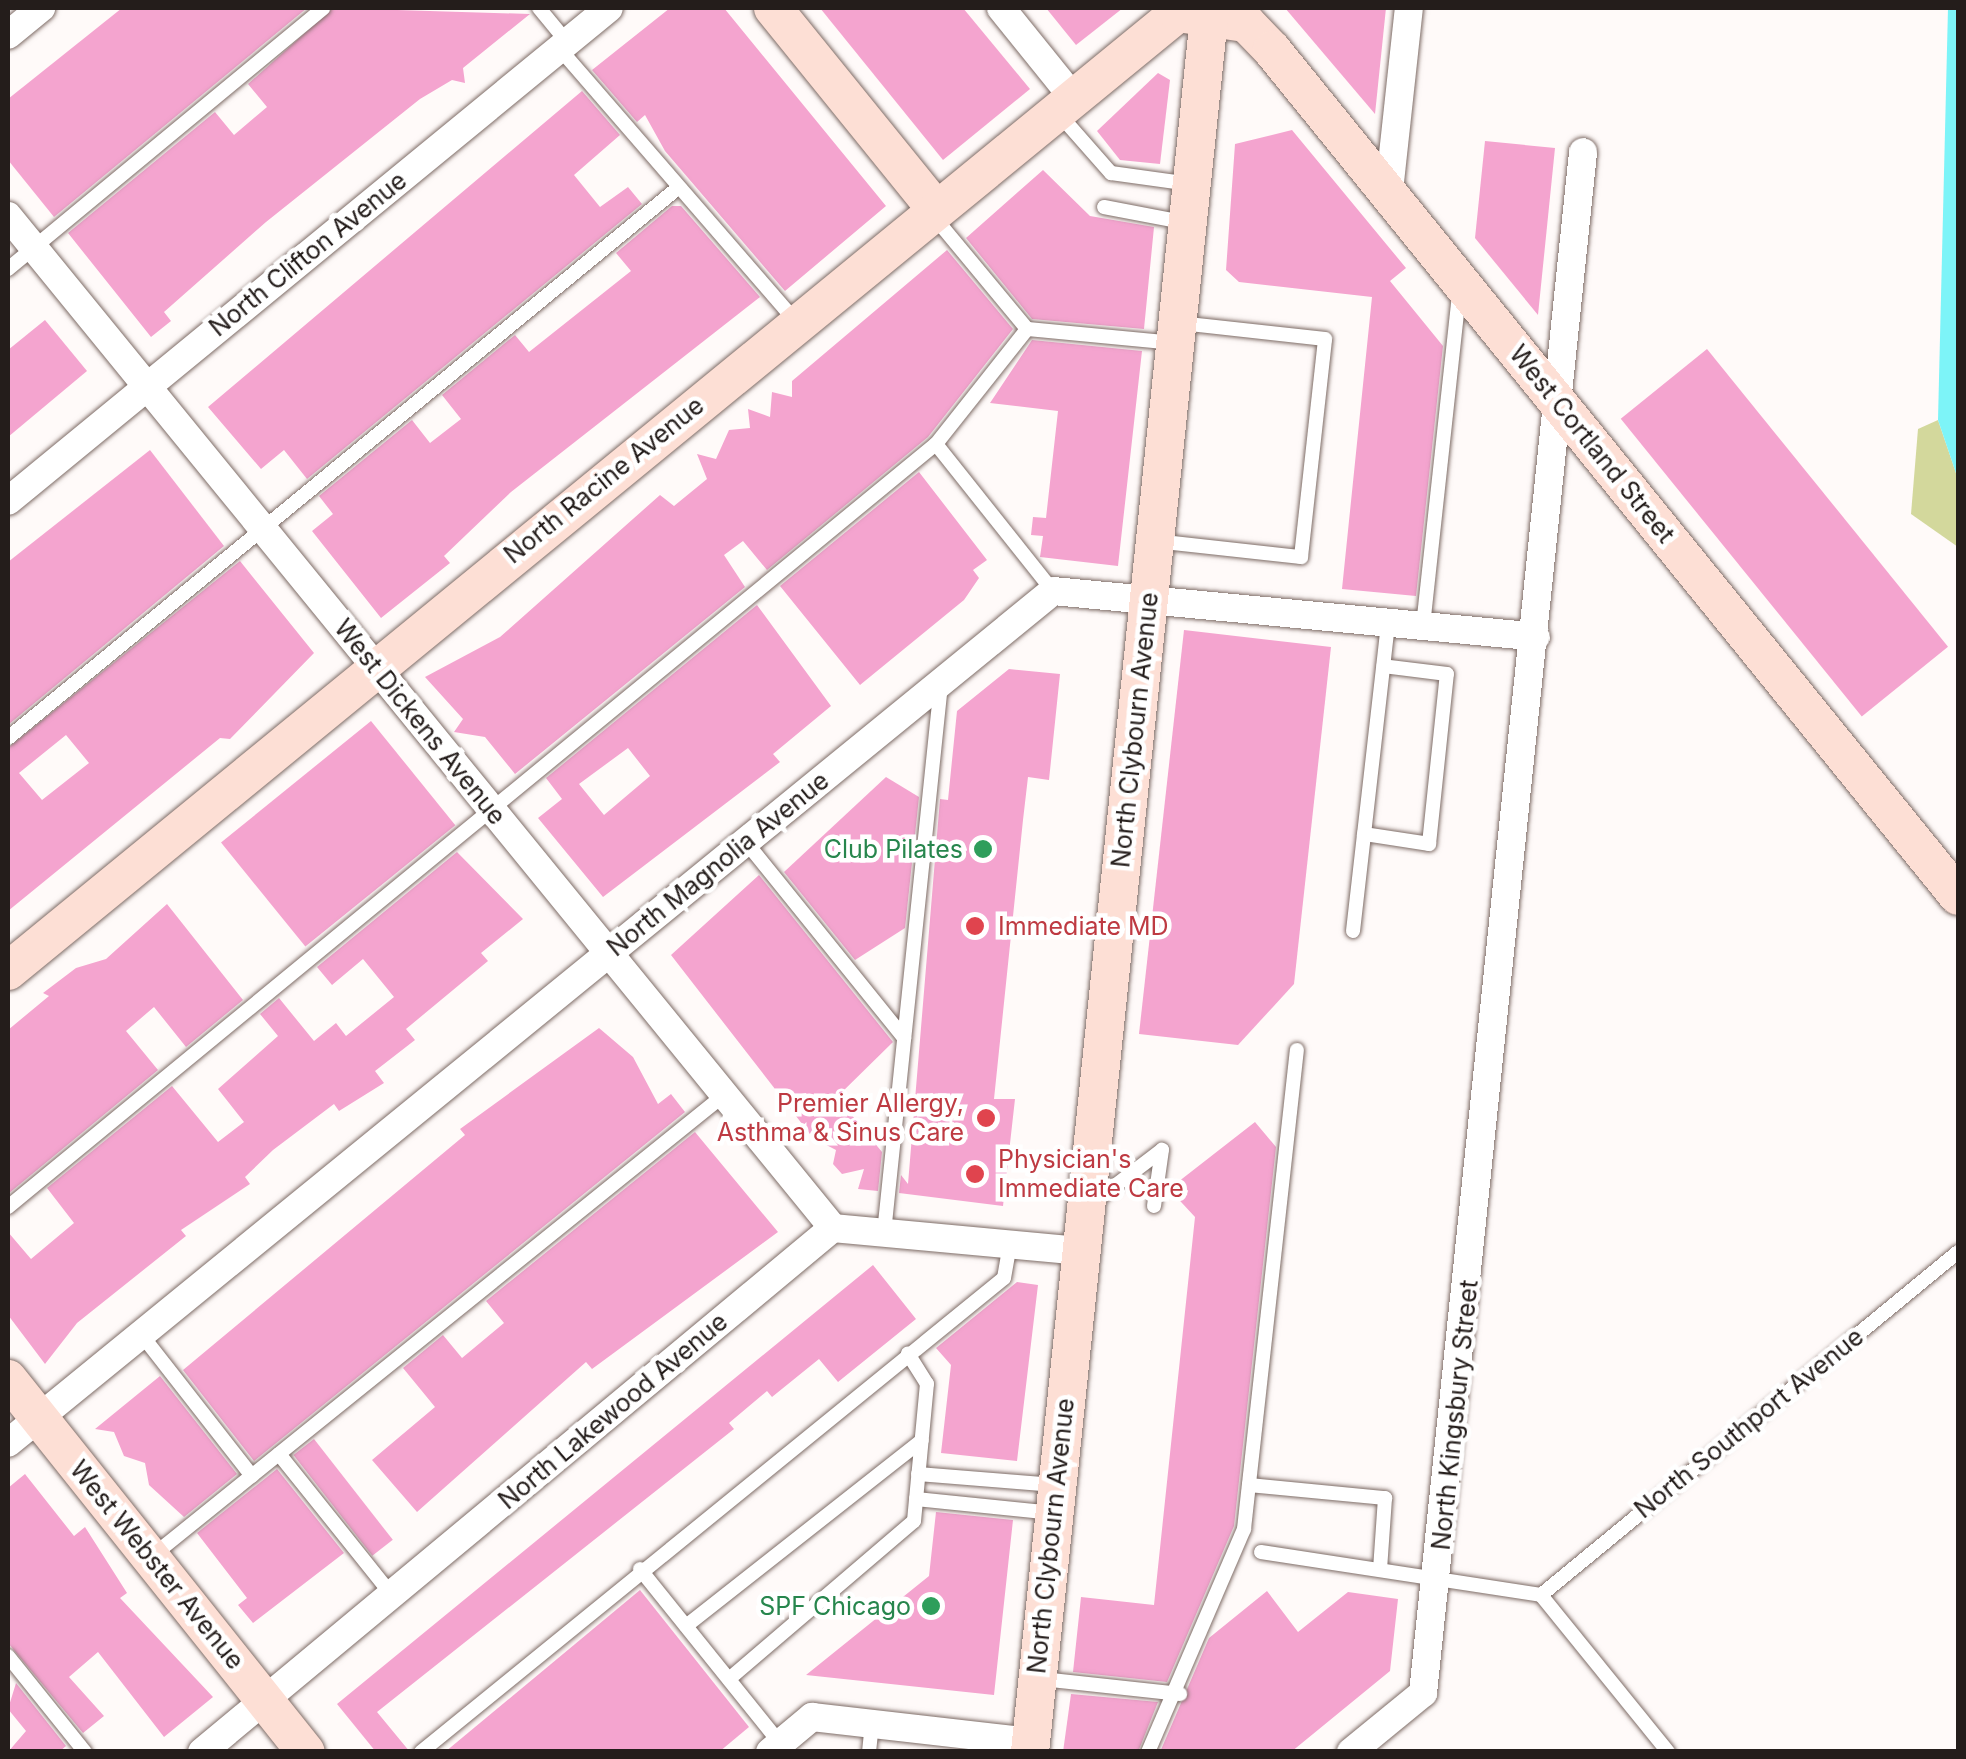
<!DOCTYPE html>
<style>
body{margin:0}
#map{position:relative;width:1966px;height:1759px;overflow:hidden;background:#fffaf9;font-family:Inter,sans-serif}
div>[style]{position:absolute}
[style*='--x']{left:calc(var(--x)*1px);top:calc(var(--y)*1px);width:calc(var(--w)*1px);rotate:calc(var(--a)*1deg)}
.green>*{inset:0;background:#d3d89c}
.water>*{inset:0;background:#7df4f8}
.building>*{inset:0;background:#f4a4cf;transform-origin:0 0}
.roads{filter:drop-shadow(0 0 2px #7e6c66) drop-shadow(0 0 2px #7e6c66)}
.lane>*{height:14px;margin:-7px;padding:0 7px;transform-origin:7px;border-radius:7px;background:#fff}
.street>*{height:28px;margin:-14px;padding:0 14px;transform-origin:14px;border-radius:14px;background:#fff}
.secondary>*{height:38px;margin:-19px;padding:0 19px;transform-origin:19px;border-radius:19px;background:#fddfd5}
.dots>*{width:28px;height:28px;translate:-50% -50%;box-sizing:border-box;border:5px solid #fff;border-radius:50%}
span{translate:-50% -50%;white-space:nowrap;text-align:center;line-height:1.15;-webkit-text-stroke:9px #fff;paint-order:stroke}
.street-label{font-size:25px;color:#241d1b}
.leisure-label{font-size:25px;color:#27864d}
.right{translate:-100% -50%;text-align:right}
.health-label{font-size:25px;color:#be3a42}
.left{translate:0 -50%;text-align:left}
.frame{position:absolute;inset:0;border:10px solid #241d1b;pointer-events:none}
</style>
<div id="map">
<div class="green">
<i style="clip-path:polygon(1938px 420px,1958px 479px,1958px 547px,1911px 514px,1918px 429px)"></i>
</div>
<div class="water">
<i style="clip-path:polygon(1948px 8px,1958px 8px,1958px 479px,1938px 420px)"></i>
</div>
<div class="building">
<i style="clip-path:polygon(122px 8px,307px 8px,54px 217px,8px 160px,8px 99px)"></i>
<i style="clip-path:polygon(333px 8px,530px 14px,463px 68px,465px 83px,452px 80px,420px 99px,266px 222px,164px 312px,171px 321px,151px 337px,68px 233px,215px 112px,234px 135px,267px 107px,248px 84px)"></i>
<i style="clip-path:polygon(670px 8px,724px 8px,886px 206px,785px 291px,665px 151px,645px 115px,637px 122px,592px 70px)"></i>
<i style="clip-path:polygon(820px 8px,963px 8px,1030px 89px,943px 160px)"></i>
<i style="clip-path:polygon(1046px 8px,1123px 8px,1076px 45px)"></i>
<i style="clip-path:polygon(1285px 8px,1386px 8px,1375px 114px)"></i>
<i style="clip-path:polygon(1158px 73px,1170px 80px,1160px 164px,1120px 160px,1097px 131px)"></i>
<i style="clip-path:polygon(582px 91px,620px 135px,574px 175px,600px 207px,628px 187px,642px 204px,307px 479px,284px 450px,261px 469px,208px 407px)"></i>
<i style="clip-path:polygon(1292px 130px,1406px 268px,1390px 281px,1443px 346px,1416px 596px,1342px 589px,1372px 297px,1239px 282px,1226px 270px,1235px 144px)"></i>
<i style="clip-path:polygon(1485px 141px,1555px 148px,1538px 315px,1475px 238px)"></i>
<i style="clip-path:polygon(1043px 170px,1090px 216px,1154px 227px,1144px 329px,1032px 319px,966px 238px)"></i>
<i style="clip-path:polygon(672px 206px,681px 206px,760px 297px,511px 492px,444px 556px,450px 563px,381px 618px,312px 531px,333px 514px,319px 496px,412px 420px,430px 443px,461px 419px,442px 395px,515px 335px,529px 352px,631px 271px,616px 253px)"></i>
<i style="clip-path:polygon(947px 250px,1013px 329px,928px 437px,767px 570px,743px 541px,724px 555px,745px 587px,515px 774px,485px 737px,454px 732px,463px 719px,425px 677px,500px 637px,660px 495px,674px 506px,707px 479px,697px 454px,716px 459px,729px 430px,750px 428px,748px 409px,770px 417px,772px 392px,792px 397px,792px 381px)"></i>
<i style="clip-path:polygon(45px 320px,87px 371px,8px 437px,8px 350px)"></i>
<i style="clip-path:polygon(1032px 340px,1142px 351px,1118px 566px,1040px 557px,1043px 536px,1031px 535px,1033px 517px,1046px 518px,1058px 411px,990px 403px)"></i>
<i style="left:1707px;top:349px;width:383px;height:111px;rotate:51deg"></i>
<i style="clip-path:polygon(150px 450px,224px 546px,8px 725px,8px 562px)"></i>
<i style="clip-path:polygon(919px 472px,987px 560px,973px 570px,979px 578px,964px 600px,860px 685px,780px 586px)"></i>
<i style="clip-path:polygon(evenodd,240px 561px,314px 653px,230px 739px,220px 738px,8px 911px,8px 748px,240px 561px,66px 735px,89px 763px,42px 800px,19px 773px,66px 735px)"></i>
<i style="clip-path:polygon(evenodd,757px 605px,831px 706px,773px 754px,780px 762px,603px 897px,538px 818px,562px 799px,546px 778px,757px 605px,628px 748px,650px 776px,604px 815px,579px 784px,628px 748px)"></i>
<i style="clip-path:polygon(1184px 630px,1331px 647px,1294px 984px,1238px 1045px,1139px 1034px)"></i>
<i style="clip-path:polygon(1009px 669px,1060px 674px,1049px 780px,1028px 777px,1023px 820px,994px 1099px,1015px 1099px,1003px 1206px,899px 1193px,901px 1175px,908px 1184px,940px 799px,948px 800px,957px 711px)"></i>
<i style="left:371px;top:721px;width:134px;height:193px;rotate:51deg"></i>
<i style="clip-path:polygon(886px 777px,919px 797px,905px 928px,855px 960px,784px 872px)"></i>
<i style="clip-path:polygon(457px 852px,523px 919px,481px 953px,488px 961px,406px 1029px,415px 1040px,375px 1071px,384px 1083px,339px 1111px,334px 1104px,273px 1150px,245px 1177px,250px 1184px,181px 1230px,186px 1236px,77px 1323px,45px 1364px,8px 1315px,8px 1232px,31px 1259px,74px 1223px,47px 1188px,172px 1086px,218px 1142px,244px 1122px,218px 1089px,278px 1036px,260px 1014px,279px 998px,314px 1041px,336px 1023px,346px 1036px,394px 997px,363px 959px,332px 985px,317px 967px)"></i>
<i style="clip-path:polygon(759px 875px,893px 1042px,837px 1097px,882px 1152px,878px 1191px,858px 1189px,864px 1169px,842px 1174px,833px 1164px,836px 1150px,813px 1138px,671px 955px)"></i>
<i style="clip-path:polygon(167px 904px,243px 1000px,186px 1047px,154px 1007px,126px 1031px,158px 1070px,8px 1194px,8px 1030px,49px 996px,43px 993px,76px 968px,106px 959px)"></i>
<i style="clip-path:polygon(599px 1028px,633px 1057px,658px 1104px,671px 1094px,685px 1112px,254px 1461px,183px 1370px,465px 1135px,460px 1129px)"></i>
<i style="clip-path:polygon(1255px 1122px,1276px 1147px,1234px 1526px,1167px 1682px,1073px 1672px,1081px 1597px,1154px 1605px,1195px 1217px,1169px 1189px)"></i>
<i style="clip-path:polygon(695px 1132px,778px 1232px,592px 1369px,586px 1362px,417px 1512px,372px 1460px,435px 1407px,403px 1368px,443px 1335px,462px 1358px,504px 1323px,486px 1301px)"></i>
<i style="clip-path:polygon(873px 1265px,916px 1319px,838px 1382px,819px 1359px,772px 1397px,767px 1391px,729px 1423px,734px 1429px,377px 1712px,410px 1752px,376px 1752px,337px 1704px)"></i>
<i style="clip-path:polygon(1017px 1282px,1038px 1285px,1017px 1461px,941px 1453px,951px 1365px,936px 1348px)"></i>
<i style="clip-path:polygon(160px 1376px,237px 1474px,184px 1517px,149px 1485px,145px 1463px,124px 1456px,114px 1432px,95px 1429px)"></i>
<i style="left:314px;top:1439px;width:128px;height:26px;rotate:52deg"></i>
<i style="clip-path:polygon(277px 1469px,344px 1553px,253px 1623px,238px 1605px,247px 1598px,197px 1533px)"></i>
<i style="clip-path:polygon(25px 1474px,74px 1536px,85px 1527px,127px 1593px,120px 1598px,213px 1697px,164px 1737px,98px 1652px,69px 1677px,104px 1716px,83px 1733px,8px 1643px,8px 1488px)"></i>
<i style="clip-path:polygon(936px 1512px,1013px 1520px,994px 1695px,806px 1675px,929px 1576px)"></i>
<i style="clip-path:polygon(640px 1590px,749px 1727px,719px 1752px,445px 1752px)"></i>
<i style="clip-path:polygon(1267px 1591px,1298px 1632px,1348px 1592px,1398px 1599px,1390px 1671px,1291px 1752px,1160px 1752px,1209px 1638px)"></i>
<i style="clip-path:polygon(16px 1683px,66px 1746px,59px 1752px,8px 1752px,26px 1731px,8px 1709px)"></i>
<i style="clip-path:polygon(1071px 1694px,1158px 1702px,1138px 1752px,1063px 1752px)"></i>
</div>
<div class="roads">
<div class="lane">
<i style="--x:539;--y:8;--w:44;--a:50.5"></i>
<i style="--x:559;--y:48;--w:362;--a:49.1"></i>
<i style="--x:1059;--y:114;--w:79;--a:48.6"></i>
<i style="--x:1111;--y:173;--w:80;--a:7.9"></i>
<i style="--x:1104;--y:207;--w:86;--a:10.8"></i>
<i style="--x:935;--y:218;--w:144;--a:50.3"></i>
<i style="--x:1027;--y:329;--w:149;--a:5.4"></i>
<i style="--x:8;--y:269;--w:409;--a:-39.6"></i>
<i style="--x:936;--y:444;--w:188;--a:51.5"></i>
<i style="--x:1155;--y:541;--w:147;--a:6.3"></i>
<i style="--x:1301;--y:557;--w:219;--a:-83.7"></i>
<i style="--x:1325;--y:339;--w:147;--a:-173.7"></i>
<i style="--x:1423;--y:626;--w:334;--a:-83.8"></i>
<i style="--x:8;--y:738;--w:868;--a:-39.39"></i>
<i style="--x:1364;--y:834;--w:66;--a:8.7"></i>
<i style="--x:1429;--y:844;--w:171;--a:-84"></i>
<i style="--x:1447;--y:674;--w:64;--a:-172.9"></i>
<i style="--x:746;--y:842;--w:252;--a:51.1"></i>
<i style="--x:1353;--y:931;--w:310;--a:-83.5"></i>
<i style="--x:1091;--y:1204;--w:89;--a:-37.3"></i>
<i style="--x:1154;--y:1206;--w:57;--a:-81.9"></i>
<i style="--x:8;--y:1207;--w:1201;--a:-39.43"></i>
<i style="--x:936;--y:444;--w:147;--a:-51.6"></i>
<i style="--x:884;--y:1233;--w:552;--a:-84.07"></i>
<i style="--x:141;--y:1334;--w:180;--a:52"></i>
<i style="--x:279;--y:1454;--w:181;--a:51.3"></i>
<i style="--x:918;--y:1474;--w:137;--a:4.6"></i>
<i style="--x:1249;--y:1485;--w:137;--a:5.5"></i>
<i style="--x:1385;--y:1498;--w:71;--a:94"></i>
<i style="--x:916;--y:1499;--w:138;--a:5.8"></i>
<i style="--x:1261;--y:1552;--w:283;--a:8.7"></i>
<i style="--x:151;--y:1557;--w:736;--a:-38.88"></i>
<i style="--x:640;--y:1569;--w:223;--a:51.2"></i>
<i style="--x:1541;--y:1595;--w:540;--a:-39.44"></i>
<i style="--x:1541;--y:1595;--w:202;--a:51"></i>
<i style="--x:686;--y:1626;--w:300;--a:-38.2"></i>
<i style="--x:8;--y:1656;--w:123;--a:51.3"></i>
<i style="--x:729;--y:1679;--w:243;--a:-40.5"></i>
<i style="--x:914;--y:1521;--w:138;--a:-84.6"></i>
<i style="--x:927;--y:1384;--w:36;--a:-122"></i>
<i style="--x:1042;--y:1679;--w:139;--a:6.2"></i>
<i style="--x:421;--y:1752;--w:751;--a:-39.11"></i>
<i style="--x:1004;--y:1278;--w:35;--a:-80"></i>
<i style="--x:869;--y:1752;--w:28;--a:-84"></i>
<i style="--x:1148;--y:1752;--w:243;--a:-66.7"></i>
<i style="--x:1244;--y:1529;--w:482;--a:-83.7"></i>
</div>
<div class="street">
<i style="--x:1001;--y:8;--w:113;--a:51.1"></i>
<i style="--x:8;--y:35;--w:43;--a:-39.3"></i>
<i style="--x:1389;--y:191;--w:184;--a:-83.8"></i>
<i style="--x:8;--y:216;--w:1306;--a:50.81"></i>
<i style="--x:8;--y:501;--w:777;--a:-39.36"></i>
<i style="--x:8;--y:1443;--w:1348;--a:-39.19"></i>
<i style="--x:1053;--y:591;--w:485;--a:5.4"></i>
<i style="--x:202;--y:1752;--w:820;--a:-39.71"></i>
<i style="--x:833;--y:1228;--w:247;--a:5.3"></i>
<i style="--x:770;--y:1752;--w:55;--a:-39.8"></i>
<i style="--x:812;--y:1717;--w:220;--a:6.5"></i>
<i style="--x:1351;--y:1752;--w:93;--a:-39.3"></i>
<i style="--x:1423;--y:1693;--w:1549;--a:-84.07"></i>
</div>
<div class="secondary">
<i style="--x:773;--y:8;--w:256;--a:51"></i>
<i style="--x:8;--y:971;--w:1512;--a:-39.31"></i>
<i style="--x:1178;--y:13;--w:69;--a:8.4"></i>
<i style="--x:1246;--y:23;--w:37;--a:46"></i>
<i style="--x:1272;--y:50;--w:1089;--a:50.96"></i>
<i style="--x:8;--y:1379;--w:477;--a:51.4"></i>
<i style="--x:1030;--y:1752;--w:1753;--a:-84.11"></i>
</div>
</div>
<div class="dots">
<i style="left:983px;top:849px;background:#2e9e5b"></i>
<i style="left:975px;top:926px;background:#e0444e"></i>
<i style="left:986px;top:1118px;background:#e0444e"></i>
<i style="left:975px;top:1174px;background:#e0444e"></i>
<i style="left:931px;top:1606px;background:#2e9e5b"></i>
</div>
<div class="street-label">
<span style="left:308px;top:254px;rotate:-39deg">North Clifton Avenue</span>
<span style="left:1592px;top:444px;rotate:51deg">West Cortland Street</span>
<span style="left:604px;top:480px;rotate:-39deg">North Racine Avenue</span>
<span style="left:420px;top:722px;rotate:51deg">West Dickens Avenue</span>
<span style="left:1135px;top:730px;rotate:-84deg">North Clybourn Avenue</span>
<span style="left:718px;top:864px;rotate:-39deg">North Magnolia Avenue</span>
<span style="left:613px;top:1411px;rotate:-40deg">North Lakewood Avenue</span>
<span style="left:1455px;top:1415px;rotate:-84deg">North Kingsbury Street</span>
<span style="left:1749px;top:1423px;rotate:-39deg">North Southport Avenue</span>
<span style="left:1051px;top:1536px;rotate:-84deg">North Clybourn Avenue</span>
<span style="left:157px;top:1565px;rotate:51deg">West Webster Avenue</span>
</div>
<div class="leisure-label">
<span class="right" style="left:963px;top:849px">Club Pilates</span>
<span class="right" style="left:911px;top:1606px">SPF Chicago</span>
</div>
<div class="health-label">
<span class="left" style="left:998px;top:926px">Immediate MD</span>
<span class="right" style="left:964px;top:1118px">Premier Allergy,<br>Asthma &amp; Sinus Care</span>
<span class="left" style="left:998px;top:1174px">Physician's<br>Immediate Care</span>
</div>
<div class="frame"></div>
</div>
